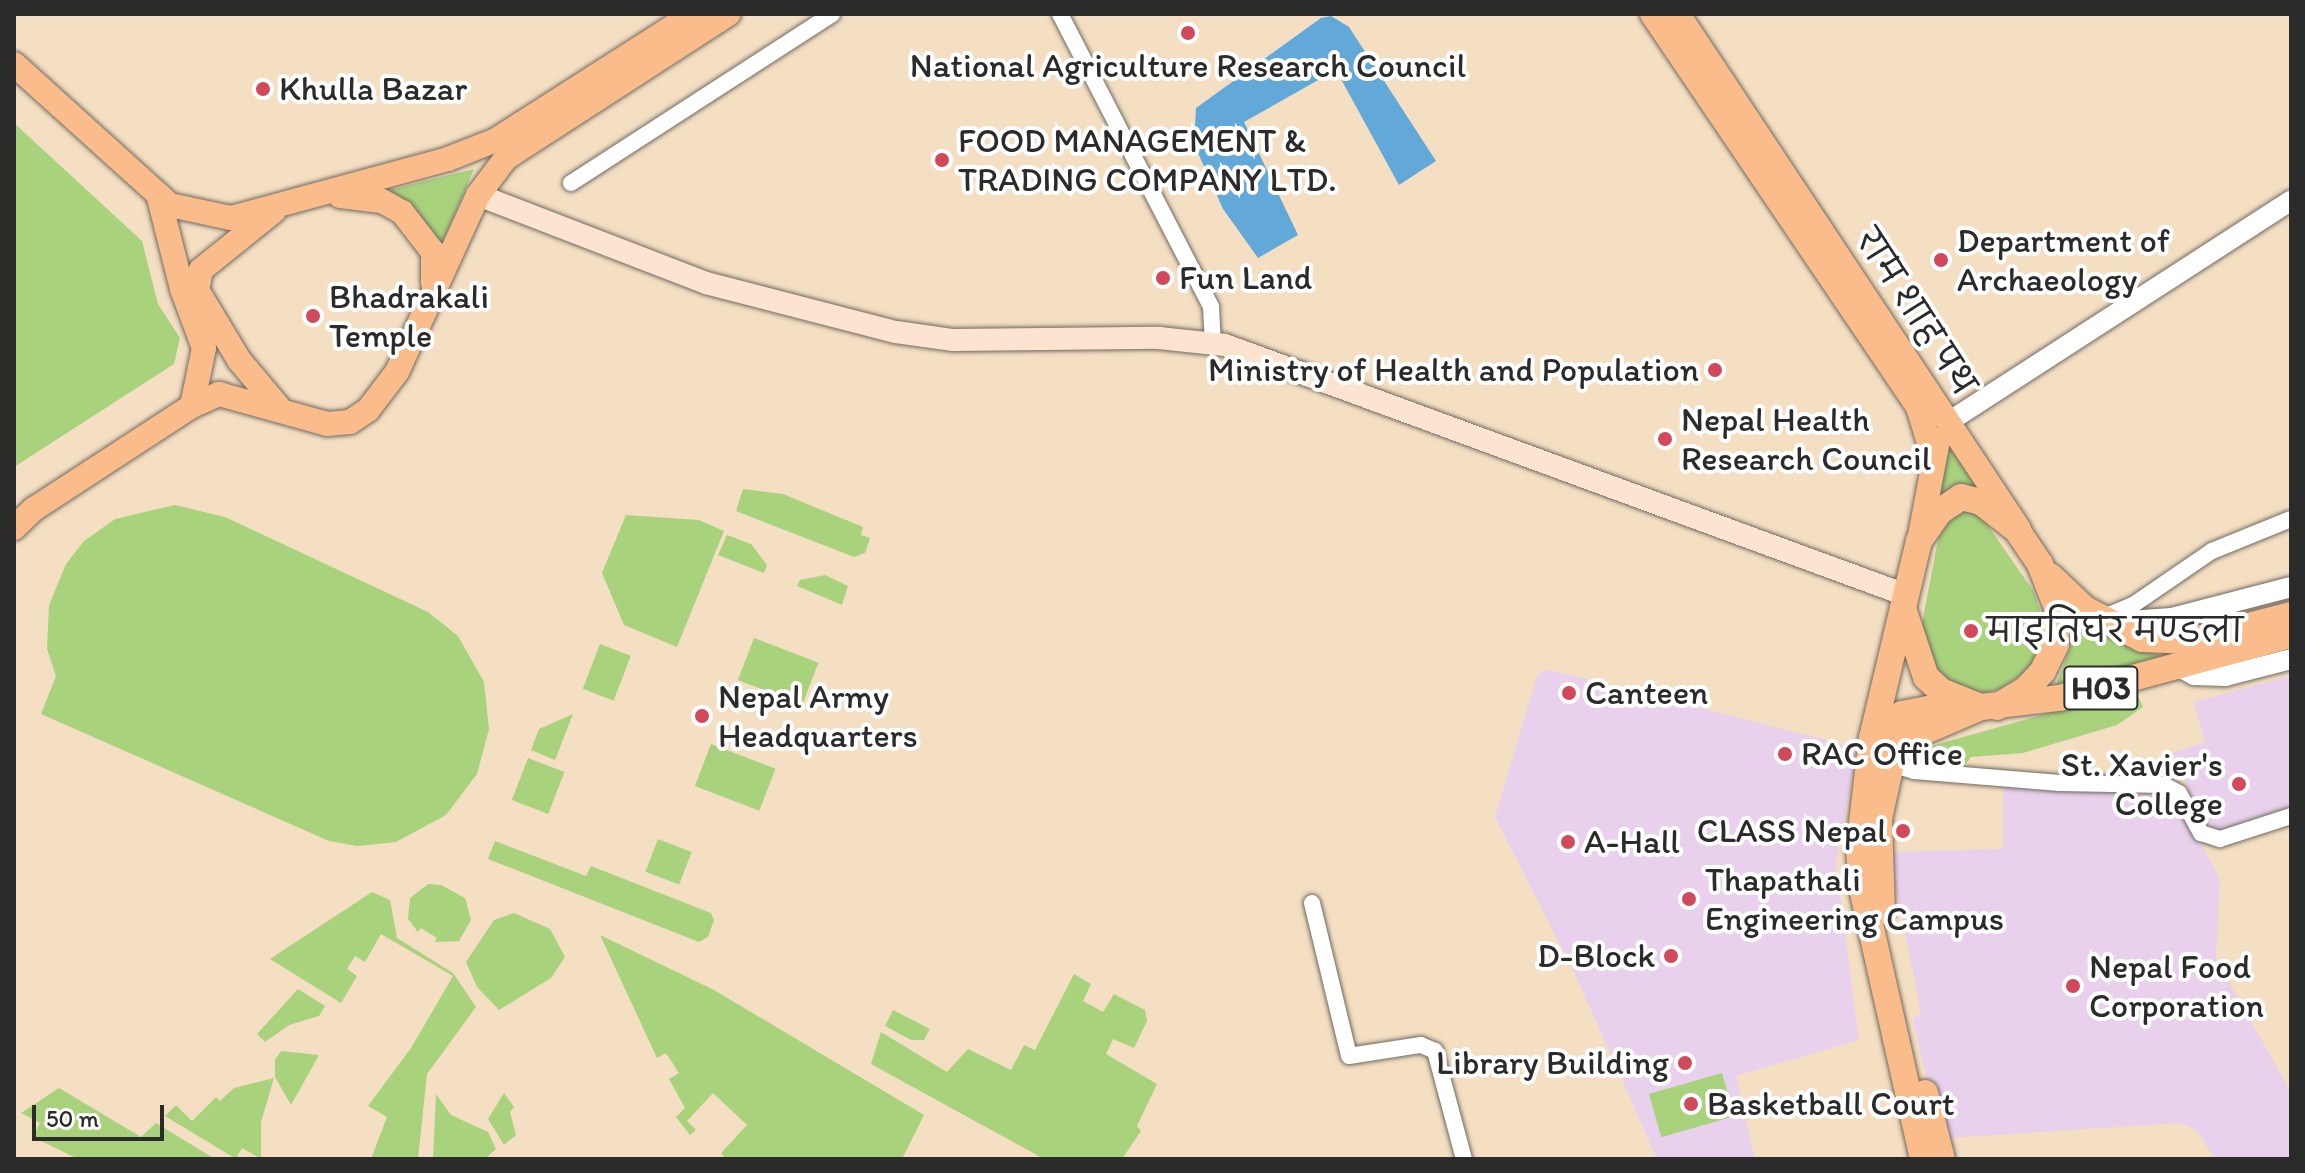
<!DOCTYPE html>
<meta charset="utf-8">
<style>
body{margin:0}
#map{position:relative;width:2305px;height:1173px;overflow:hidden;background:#f4dfc3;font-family:Itim,"Playpen Sans Deva",sans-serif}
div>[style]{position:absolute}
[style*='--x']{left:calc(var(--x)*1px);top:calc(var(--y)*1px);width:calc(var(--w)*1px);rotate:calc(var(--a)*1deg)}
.built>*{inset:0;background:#e9d1ed}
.green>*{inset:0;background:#a9d27d;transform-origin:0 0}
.water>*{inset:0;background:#62a8d8}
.roads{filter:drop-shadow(0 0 2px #716a60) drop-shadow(0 0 2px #716a60)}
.minor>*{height:16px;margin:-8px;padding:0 8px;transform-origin:8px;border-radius:8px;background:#fff}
.tertiary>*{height:20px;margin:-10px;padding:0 10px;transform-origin:10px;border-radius:10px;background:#fff}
.secondary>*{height:22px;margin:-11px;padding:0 11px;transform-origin:11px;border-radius:11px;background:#fde4d1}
.primary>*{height:24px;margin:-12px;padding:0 12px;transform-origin:12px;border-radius:12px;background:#fabc8b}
.trunk>*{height:26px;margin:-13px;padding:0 13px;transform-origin:13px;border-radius:13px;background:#fabc8b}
.dots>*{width:22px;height:22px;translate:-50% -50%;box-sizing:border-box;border:4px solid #fff;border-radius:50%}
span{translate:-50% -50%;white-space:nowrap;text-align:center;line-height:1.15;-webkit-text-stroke:8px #fff;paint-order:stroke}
.shield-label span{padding:2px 6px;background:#fff;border:2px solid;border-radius:6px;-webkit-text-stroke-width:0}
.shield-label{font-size:32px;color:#2b2b2b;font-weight:700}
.poi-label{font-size:34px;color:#2b2b2b}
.left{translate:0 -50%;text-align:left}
.right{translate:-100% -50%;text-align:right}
.street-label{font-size:34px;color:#2b2b2b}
.frame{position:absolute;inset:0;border:16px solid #2b2b2b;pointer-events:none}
.scale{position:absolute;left:32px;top:1105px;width:132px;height:36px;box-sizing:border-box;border:4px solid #2b2b2b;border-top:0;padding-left:10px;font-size:24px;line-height:28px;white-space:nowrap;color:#2b2b2b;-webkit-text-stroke:6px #fff;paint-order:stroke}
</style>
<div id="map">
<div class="built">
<i style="clip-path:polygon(1546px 669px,1850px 746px,1856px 756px,1836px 863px,1859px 1040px,1736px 1076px,1755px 1159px,1657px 1159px,1574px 972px,1495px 817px,1537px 676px)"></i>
<i style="clip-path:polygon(2291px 676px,2291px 816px,2221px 831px,2204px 821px,2172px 753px,2205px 742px,2193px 702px)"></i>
<i style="clip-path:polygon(2003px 787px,2171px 789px,2220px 879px,2216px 959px,2291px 1092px,2291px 1159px,2215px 1159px,2197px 1131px,2181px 1123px,1948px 1138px,1936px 1119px,1913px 1020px,1921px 1013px,1889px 852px,2003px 849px)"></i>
</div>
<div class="green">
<i style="clip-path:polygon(14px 123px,142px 241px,158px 304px,180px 338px,174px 364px,14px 467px)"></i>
<i style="clip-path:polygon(474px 169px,440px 248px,411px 203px,385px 191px)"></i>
<i style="clip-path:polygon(1948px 439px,1981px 490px,1957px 486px,1936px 498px)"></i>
<i style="clip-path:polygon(743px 489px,783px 494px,863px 527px,861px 535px,870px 538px,865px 553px,854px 557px,736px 511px)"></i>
<i style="clip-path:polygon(175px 505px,225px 517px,428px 612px,458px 636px,484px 682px,489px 729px,477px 774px,446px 815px,396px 842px,357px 846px,329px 841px,41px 714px,56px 676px,47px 649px,49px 605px,66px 564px,84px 541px,115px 519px)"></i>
<i style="clip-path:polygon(1960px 506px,1982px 517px,2034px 592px,2044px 623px,2043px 643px,2026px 672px,2000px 689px,1980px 694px,1936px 677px,1921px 629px,1938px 540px,1943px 524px)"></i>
<i style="clip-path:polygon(626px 515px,699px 520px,724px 531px,677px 647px,624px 625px,602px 573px)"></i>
<i style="clip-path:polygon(727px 535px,751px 544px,767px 565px,764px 573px,718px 555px)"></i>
<i style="clip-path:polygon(825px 575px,848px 586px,842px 605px,797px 586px,800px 580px)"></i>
<i style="clip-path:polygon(2066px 610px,2112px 640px,2166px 657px,2055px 687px,2070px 648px)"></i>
<i style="left:754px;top:638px;width:69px;height:45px;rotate:21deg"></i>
<i style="left:600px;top:644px;width:33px;height:48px;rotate:21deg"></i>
<i style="clip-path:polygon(2117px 694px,2137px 694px,2143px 707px,2117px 725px,2023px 753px,1971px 757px,1964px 766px,1952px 766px,1946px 749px,1924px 748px)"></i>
<i style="clip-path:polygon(573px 714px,555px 760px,531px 750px,539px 729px)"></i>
<i style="left:711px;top:744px;width:69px;height:45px;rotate:21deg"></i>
<i style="left:528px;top:758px;width:39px;height:45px;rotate:21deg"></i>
<i style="left:658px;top:839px;width:36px;height:35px;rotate:21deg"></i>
<i style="clip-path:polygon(495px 841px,586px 876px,591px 866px,711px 913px,714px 920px,708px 937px,699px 942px,488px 859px)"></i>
<i style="clip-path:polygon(428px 884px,441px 885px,465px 898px,471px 920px,459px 941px,435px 942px,437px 938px,421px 928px,418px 932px,408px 919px,410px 898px)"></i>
<i style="clip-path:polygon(372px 892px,390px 900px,397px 938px,453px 973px,476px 1007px,427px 1074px,418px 1159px,371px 1159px,387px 1117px,368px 1106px,411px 1048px,453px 976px,381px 934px,365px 962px,355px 956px,347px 969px,357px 976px,341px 1003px,270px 959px)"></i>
<i style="clip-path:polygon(514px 913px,550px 929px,565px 957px,551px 978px,499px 1010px,477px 987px,466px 962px,494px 920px)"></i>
<i style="clip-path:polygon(600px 935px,714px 990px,924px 1115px,902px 1159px,725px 1159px,721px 1153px,747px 1125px,713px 1093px,687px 1121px,696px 1130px,690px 1135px,676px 1117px,685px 1108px,669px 1079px,679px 1073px,666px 1053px,657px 1058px)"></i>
<i style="clip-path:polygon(1074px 974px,1091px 984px,1083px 1001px,1103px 1012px,1114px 994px,1145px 1010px,1147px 1021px,1134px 1048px,1113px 1039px,1106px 1054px,1157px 1084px,1137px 1126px,1141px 1131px,1122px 1159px,1044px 1159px,871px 1064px,881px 1032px,947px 1072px,968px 1049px,1011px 1070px,1024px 1045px,1035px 1050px)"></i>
<i style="clip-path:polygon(298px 989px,325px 1006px,319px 1016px,289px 1025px,265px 1042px,257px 1034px)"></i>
<i style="clip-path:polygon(893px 1010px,930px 1029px,924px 1040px,911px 1040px,885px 1026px)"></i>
<i style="clip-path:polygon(281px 1051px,319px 1055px,291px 1105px,275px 1077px,275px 1060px)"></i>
<i style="left:1722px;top:1073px;width:45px;height:76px;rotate:74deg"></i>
<i style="clip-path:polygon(274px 1078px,261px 1122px,261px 1159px,242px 1148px,236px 1159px,165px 1116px,176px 1105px,192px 1121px,216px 1097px,220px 1101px,234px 1088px)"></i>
<i style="clip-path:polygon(59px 1088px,141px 1137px,156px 1123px,215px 1159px,78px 1159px,33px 1137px,40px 1123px,21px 1113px)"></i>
<i style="clip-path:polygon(504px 1093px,514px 1107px,510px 1112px,516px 1135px,504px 1145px,488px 1119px)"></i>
<i style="clip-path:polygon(436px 1094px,451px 1115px,488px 1132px,496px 1149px,485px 1159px,433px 1159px)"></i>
</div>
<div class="water">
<i style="clip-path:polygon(1331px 16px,1349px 27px,1436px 161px,1399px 185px,1336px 70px,1244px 122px,1298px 235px,1258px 258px,1223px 209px,1194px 144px,1196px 108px,1321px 18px)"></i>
</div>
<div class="roads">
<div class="minor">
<i style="--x:1060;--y:14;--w:330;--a:62.7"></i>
<i style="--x:1211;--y:307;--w:36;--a:87"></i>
<i style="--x:571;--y:183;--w:311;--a:-32.9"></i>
<i style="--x:2098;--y:612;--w:11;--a:15"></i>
<i style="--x:2109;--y:615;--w:26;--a:-23"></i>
<i style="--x:2133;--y:605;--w:96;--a:-34.4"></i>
<i style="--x:2212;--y:551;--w:85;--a:-22.1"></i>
<i style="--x:1890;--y:764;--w:25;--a:16"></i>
<i style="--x:1914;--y:771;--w:146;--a:4.7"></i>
<i style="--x:2060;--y:783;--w:104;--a:1.1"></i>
<i style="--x:2164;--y:785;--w:17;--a:28"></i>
<i style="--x:2179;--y:793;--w:46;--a:61.2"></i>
<i style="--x:2201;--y:833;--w:20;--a:18"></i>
<i style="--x:2220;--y:839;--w:75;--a:-17.9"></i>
<i style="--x:1312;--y:903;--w:157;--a:76.4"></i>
<i style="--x:1349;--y:1056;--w:73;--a:-8.7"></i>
<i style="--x:1421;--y:1045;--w:15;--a:23"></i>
<i style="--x:1435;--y:1051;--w:112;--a:75"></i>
</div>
<div class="tertiary">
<i style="--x:1950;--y:421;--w:406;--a:-32.9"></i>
<i style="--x:2113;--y:622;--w:59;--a:-3.9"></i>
<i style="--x:2172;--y:618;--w:123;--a:-14.6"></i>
<i style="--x:2179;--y:667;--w:17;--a:28"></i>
<i style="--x:2194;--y:675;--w:31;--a:2"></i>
<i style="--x:2225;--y:676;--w:68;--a:-14.4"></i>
</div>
<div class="secondary">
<i style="--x:478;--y:195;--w:244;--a:21.1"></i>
<i style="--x:706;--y:283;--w:196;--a:14.5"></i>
<i style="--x:896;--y:332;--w:58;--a:8"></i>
<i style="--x:953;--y:340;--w:206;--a:-0.6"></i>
<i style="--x:1159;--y:338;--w:66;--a:6.1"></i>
<i style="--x:1225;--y:345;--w:725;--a:20.16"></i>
</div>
<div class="primary">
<i style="--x:1652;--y:14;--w:475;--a:55.9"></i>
<i style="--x:1918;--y:407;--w:48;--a:73.1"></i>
<i style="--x:1678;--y:14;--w:618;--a:56.49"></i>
<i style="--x:14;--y:64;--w:210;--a:42.1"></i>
<i style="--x:170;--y:205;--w:62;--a:12"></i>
<i style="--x:231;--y:218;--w:225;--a:-15.2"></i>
<i style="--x:448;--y:159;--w:52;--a:-21.6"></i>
<i style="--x:496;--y:140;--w:234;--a:-32.6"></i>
<i style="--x:158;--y:194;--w:98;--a:75.8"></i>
<i style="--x:182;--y:289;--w:63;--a:69.6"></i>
<i style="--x:204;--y:348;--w:59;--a:101.7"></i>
<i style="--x:340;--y:196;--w:42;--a:6.8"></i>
<i style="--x:382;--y:201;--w:23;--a:29"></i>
<i style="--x:402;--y:212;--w:51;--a:52.2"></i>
<i style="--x:433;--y:252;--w:31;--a:90"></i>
<i style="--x:274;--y:211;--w:94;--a:141.1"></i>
<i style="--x:201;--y:270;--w:20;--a:101"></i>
<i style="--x:197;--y:290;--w:82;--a:59"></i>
<i style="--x:239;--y:360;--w:65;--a:50"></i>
<i style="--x:14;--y:528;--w:28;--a:-44"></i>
<i style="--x:34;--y:509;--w:189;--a:-33.1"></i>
<i style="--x:192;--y:406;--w:30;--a:-24"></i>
<i style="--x:219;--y:394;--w:112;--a:15.5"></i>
<i style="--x:327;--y:424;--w:23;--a:-5"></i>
<i style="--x:350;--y:422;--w:22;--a:-34"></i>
<i style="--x:368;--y:410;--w:48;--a:-52.7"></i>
<i style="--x:397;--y:372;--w:195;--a:-65.4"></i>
<i style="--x:478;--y:195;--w:46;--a:-52.9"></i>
<i style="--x:506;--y:158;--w:265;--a:-32.9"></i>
<i style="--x:1919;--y:541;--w:103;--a:-79.3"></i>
</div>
<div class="trunk">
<i style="--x:2050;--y:576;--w:48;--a:43.3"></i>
<i style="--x:2085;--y:609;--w:64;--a:27.8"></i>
<i style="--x:2142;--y:639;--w:48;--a:2.4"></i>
<i style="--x:2190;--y:641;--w:104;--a:-14.4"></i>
<i style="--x:1903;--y:608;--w:73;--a:71.6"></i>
<i style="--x:1926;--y:677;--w:21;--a:43"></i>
<i style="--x:1941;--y:691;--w:43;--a:21.8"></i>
<i style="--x:1981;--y:707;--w:79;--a:-6.6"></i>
<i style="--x:2059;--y:698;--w:240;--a:-15.2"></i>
<i style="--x:1872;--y:738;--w:38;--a:-39"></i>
<i style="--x:1902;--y:714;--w:33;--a:-11"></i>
<i style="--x:1934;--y:708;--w:21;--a:-35"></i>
<i style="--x:1882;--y:911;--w:92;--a:-91.9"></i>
<i style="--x:1879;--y:819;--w:66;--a:-77.7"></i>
<i style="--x:1893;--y:755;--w:30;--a:-41"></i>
<i style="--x:1916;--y:735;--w:71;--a:-23.3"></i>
<i style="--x:1925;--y:1093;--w:68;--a:75.6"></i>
<i style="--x:1923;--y:1159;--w:278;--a:-102.7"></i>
<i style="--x:1862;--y:888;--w:40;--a:-94.3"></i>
<i style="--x:1859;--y:848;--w:111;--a:-83.3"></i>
<i style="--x:1872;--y:738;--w:203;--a:-76.6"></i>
<i style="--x:1919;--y:541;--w:35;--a:-55"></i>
<i style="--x:1939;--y:512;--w:27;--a:-34"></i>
<i style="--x:1961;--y:497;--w:21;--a:14"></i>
<i style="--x:1981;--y:502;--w:46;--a:37.9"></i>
<i style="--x:2017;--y:530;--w:41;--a:55.9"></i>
<i style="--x:2040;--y:564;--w:47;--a:68.9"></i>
<i style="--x:2057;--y:608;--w:36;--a:92"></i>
<i style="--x:2056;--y:644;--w:30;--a:116"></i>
<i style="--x:2043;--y:671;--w:26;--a:133"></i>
<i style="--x:2025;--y:690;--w:33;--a:149"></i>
</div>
</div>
<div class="dots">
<i style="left:1188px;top:33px;background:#d1495b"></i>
<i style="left:263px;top:89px;background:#d1495b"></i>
<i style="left:942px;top:160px;background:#d1495b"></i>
<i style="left:1941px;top:260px;background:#d1495b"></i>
<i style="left:1163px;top:278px;background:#d1495b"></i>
<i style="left:313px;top:316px;background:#d1495b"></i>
<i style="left:1715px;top:370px;background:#d1495b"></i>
<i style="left:1665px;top:439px;background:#d1495b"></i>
<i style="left:1971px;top:631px;background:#d1495b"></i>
<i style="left:1569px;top:693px;background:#d1495b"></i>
<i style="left:702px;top:716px;background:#d1495b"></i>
<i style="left:1785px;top:754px;background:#d1495b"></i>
<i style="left:2239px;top:784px;background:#d1495b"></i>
<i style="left:1903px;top:831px;background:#d1495b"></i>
<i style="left:1568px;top:842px;background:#d1495b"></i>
<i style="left:1689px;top:899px;background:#d1495b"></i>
<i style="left:1671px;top:956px;background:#d1495b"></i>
<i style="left:2073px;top:986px;background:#d1495b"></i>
<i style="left:1685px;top:1063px;background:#d1495b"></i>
<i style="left:1691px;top:1104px;background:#d1495b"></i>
</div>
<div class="shield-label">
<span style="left:2101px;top:688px">H03</span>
</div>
<div class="poi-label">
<span style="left:1188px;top:66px">National Agriculture Research Council</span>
<span class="left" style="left:279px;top:89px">Khulla Bazar</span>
<span class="left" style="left:958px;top:160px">FOOD MANAGEMENT &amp;<br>TRADING COMPANY LTD.</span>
<span class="left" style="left:1957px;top:260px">Department of<br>Archaeology</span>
<span class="left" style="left:1179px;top:278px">Fun Land</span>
<span class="left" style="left:329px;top:316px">Bhadrakali<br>Temple</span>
<span class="right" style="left:1699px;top:370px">Ministry of Health and Population</span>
<span class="left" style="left:1681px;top:439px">Nepal Health<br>Research Council</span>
<span class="left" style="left:1987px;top:631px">माइतिघर मण्डला</span>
<span class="left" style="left:1585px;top:693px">Canteen</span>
<span class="left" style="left:718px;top:716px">Nepal Army<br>Headquarters</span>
<span class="left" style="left:1801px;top:754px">RAC Office</span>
<span class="right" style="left:2223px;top:784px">St. Xavier's<br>College</span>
<span class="right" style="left:1887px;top:831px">CLASS Nepal</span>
<span class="left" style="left:1584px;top:842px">A-Hall</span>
<span class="left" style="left:1705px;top:899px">Thapathali<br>Engineering Campus</span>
<span class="right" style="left:1655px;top:956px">D-Block</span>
<span class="left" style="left:2089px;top:986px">Nepal Food<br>Corporation</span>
<span class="right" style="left:1669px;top:1063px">Library Building</span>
<span class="left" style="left:1707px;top:1104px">Basketball Court</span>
</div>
<div class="street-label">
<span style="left:1916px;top:312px;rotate:57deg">राम शाह पथ</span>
</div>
<div class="frame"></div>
<div class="scale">50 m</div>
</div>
